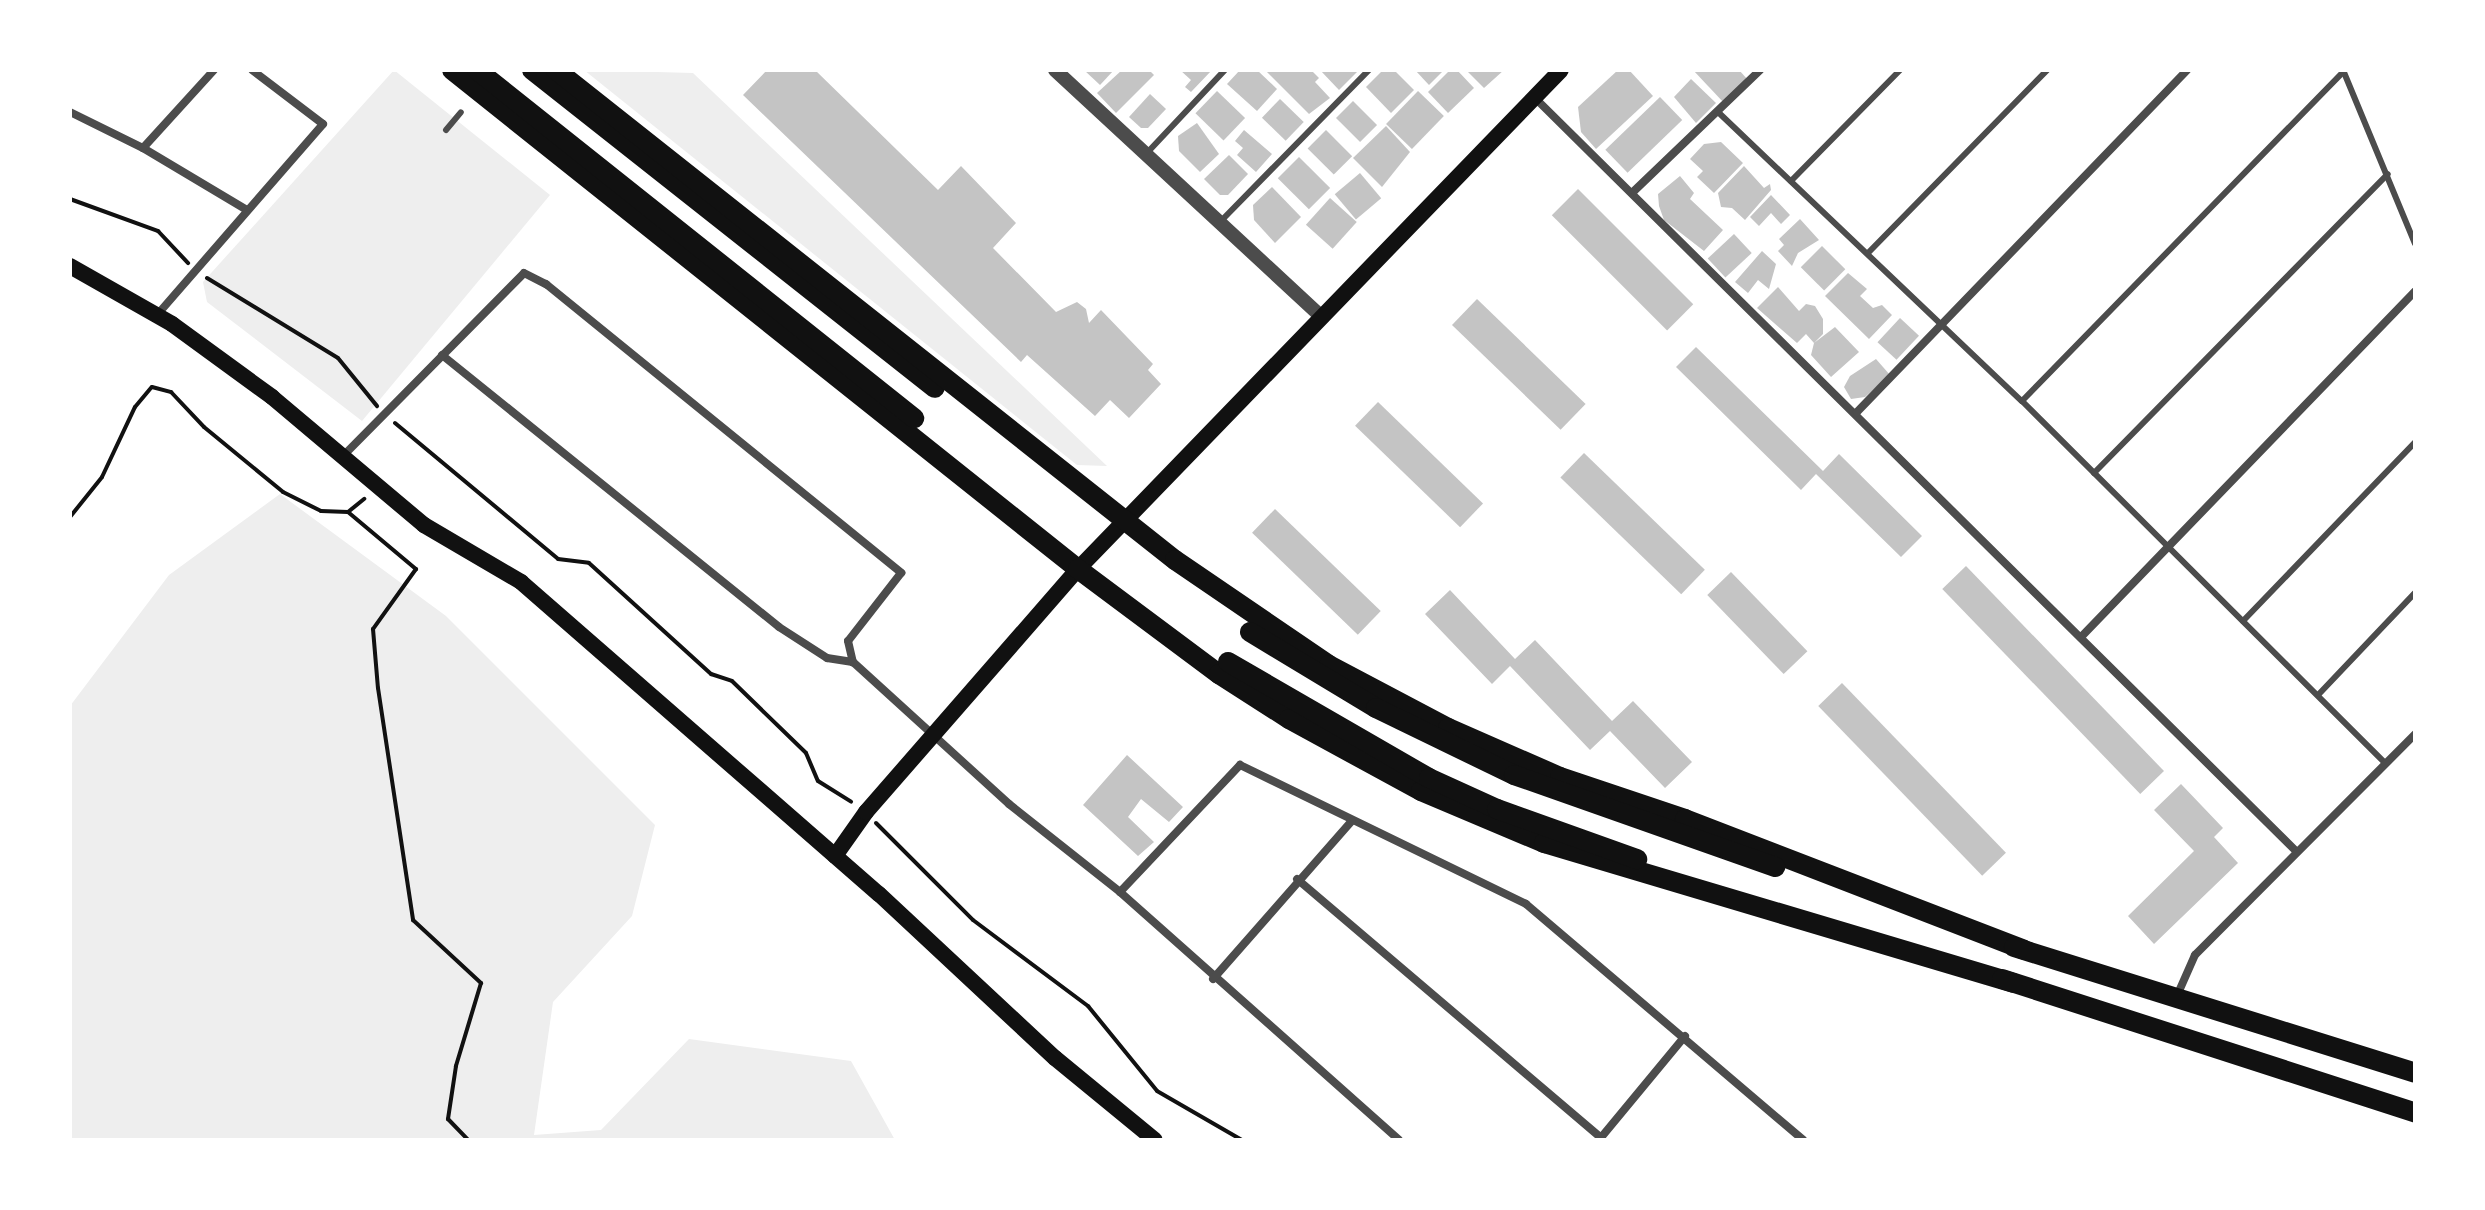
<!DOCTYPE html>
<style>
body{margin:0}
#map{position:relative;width:2485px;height:1210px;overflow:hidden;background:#fff;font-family:Karla,sans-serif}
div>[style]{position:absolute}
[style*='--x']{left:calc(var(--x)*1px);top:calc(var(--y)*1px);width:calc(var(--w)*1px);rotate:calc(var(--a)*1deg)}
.green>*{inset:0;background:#eee}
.building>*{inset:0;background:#c4c4c4;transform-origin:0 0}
.path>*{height:4px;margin:-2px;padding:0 2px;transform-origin:2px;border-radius:2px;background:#111}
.service>*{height:6px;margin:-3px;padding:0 3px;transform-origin:3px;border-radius:3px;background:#4c4c4c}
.minor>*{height:8px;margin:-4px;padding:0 4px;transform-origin:4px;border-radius:4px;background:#4c4c4c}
.tertiary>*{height:14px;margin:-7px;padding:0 7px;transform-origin:7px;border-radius:7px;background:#4c4c4c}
.secondary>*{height:16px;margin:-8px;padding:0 8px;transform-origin:8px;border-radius:8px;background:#111}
.primary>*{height:20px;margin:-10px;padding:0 10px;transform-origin:10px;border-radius:10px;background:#111}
span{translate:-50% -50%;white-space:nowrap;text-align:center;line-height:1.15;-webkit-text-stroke:7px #fff;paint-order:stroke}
.frame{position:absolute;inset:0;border:72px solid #fff;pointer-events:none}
</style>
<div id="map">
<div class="green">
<i style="clip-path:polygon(394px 70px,550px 195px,362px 421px,207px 302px,203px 282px)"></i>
<i style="clip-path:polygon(584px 70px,693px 73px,1107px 466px,1077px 465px)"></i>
<i style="clip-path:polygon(280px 494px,446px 616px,655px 825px,632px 916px,553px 1002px,534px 1135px,601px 1130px,689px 1039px,851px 1061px,895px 1140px,70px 1140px,70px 706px,169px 575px)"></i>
</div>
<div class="building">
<i style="clip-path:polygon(767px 70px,815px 70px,938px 190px,961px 166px,1016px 223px,993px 248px,1056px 312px,1077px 302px,1086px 309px,1089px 323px,1101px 310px,1153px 364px,1148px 370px,1161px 384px,1129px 418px,1110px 400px,1095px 416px,1027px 355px,1021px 362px,743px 95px)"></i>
<i style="clip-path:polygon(1084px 70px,1114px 70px,1100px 85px)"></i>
<i style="clip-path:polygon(1122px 70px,1149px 70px,1154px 75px,1116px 113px,1097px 93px)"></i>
<i style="clip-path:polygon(1180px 70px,1212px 70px,1191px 92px,1185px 87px,1191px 80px)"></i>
<i style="clip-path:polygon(1240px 70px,1257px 70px,1277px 89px,1257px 111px,1227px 84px)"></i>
<i style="clip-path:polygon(1265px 70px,1311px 70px,1319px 78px,1315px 82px,1330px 98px,1309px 114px)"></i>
<i style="clip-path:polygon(1320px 70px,1359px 70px,1339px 90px)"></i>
<i style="clip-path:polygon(1383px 70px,1394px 70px,1414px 90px,1391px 113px,1366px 87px)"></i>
<i style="clip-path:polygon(1415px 70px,1444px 70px,1429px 85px)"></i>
<i style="clip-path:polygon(1450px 70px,1457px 70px,1474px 88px,1448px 113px,1428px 92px)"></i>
<i style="clip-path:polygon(1466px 70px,1504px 70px,1484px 88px)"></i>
<i style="clip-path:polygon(1618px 70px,1629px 70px,1653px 96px,1596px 149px,1581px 132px,1578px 107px)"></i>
<i style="clip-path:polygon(1693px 70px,1739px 70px,1748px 80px,1724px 103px)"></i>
<i style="clip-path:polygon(1691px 79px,1716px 103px,1696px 123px,1674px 97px)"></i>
<i style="left:1217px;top:91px;width:39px;height:31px;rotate:44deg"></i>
<i style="left:1418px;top:91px;width:36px;height:46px;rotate:44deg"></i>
<i style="clip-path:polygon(1150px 94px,1166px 109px,1148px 128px,1141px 128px,1129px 117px)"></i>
<i style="left:1660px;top:97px;width:32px;height:76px;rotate:46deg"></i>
<i style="left:1280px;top:99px;width:33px;height:26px;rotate:44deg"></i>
<i style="left:1353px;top:101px;width:34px;height:24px;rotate:45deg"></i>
<i style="clip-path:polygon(1197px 123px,1219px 154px,1200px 172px,1179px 151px,1178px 136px)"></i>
<i style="clip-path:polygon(1386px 126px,1410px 152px,1382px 187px,1353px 158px)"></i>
<i style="clip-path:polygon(1244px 130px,1272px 154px,1256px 172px,1237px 155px,1243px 148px,1235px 141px)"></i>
<i style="left:1326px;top:130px;width:37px;height:26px;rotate:45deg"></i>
<i style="clip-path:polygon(1721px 142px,1743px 163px,1714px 193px,1697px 177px,1703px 171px,1690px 159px,1704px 144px)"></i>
<i style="clip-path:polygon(1229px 155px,1248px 174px,1228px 195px,1220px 195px,1204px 179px)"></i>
<i style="left:1299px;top:157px;width:44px;height:30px;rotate:45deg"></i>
<i style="clip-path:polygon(1744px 166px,1764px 188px,1770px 184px,1771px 190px,1745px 220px,1732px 208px,1721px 207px,1718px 193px)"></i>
<i style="left:1360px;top:173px;width:33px;height:33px;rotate:50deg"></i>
<i style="clip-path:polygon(1680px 176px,1694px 193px,1690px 199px,1723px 230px,1704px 251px,1664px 220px,1659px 206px,1658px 194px)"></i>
<i style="clip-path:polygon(1272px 187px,1301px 217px,1275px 243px,1254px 220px,1253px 205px)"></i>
<i style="left:1578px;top:189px;width:163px;height:37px;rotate:45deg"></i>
<i style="clip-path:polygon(1771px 195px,1790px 215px,1781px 224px,1771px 213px,1759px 226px,1750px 217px)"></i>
<i style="left:1330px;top:198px;width:36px;height:36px;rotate:42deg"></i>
<i style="clip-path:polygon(1800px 219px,1819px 240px,1798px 253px,1792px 266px,1778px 251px,1784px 245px,1779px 239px)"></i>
<i style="left:1734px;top:234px;width:26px;height:36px;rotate:47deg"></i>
<i style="left:1822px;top:246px;width:33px;height:30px;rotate:45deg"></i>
<i style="clip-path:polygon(1762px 251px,1776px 264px,1769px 289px,1758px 280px,1748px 293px,1735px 282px)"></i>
<i style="clip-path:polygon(1848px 273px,1867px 289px,1860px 296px,1873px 308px,1882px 305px,1892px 315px,1869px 339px,1825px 296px)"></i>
<i style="clip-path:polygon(1778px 287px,1799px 311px,1806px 304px,1815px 306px,1823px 319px,1823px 334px,1814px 343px,1835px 327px,1859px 352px,1831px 377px,1811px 355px,1814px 343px,1806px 334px,1797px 343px,1757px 308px)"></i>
<i style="left:1477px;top:299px;width:151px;height:36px;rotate:44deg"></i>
<i style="left:1900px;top:318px;width:26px;height:33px;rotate:43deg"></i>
<i style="clip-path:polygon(1696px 347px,1823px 471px,1839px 454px,1922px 536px,1901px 557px,1816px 474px,1801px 490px,1676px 367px)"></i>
<i style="clip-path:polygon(1876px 359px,1890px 375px,1865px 397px,1851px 399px,1844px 387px,1850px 376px)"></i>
<i style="left:1378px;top:402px;width:146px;height:33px;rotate:44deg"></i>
<i style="left:1584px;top:453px;width:168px;height:34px;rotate:44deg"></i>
<i style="left:1275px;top:509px;width:147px;height:33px;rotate:44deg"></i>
<i style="left:1966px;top:566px;width:285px;height:33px;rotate:46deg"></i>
<i style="left:1731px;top:572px;width:110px;height:33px;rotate:46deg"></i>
<i style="clip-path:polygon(1450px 590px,1515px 659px,1535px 640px,1612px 721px,1633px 701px,1692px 762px,1665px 788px,1610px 731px,1590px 750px,1510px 666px,1492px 684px,1425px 614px)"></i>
<i style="left:1842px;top:683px;width:236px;height:33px;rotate:46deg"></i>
<i style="clip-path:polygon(1127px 755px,1183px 807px,1169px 822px,1141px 799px,1128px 817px,1154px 842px,1138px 856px,1083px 805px)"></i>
<i style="clip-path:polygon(2181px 784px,2223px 828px,2214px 837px,2238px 863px,2154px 944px,2128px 916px,2194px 851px,2154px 810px)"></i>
</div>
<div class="path">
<i style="--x:70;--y:199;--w:94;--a:20"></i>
<i style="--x:158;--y:231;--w:44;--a:46.8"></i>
<i style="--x:207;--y:278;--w:153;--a:31.4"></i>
<i style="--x:338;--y:358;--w:62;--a:50.9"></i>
<i style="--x:395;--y:423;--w:212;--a:39.8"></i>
<i style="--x:558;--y:559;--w:31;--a:7"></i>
<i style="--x:589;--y:563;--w:165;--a:42.3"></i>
<i style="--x:711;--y:674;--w:22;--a:18"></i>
<i style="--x:732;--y:681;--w:103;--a:44.2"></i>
<i style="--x:806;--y:753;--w:30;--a:67"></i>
<i style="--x:818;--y:781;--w:39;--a:32"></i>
<i style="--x:348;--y:512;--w:89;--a:40"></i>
<i style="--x:416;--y:569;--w:74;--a:125.6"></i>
<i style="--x:373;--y:629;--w:59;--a:85.2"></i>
<i style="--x:378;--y:688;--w:235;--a:81.4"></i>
<i style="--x:413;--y:920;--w:93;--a:42.8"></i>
<i style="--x:481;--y:983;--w:87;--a:106.8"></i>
<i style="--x:456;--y:1066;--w:54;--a:98.6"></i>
<i style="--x:448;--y:1119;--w:29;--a:46"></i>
<i style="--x:70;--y:517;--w:51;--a:-51.3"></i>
<i style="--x:102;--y:477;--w:77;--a:-64.8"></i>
<i style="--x:135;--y:407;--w:26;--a:-50"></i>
<i style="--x:152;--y:387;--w:20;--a:15"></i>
<i style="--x:171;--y:392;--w:48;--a:46.7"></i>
<i style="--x:204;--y:427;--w:102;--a:39.4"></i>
<i style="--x:283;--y:492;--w:42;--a:26.6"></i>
<i style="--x:321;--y:511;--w:27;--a:2"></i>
<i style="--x:348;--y:512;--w:21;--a:-39"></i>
<i style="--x:876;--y:823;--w:137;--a:45"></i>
<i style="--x:973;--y:920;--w:144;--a:36.8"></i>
<i style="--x:1088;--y:1006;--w:109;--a:50.9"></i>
<i style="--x:1157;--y:1091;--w:98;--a:30"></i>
</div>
<div class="service">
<i style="--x:2343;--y:70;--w:188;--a:67.5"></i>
<i style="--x:1718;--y:112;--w:419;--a:43.6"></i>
<i style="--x:2022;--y:401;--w:514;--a:44.92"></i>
<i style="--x:446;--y:130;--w:23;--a:-50"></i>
<i style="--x:1146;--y:154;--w:115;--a:-46.8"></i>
<i style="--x:1791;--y:181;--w:156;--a:-45.5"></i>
<i style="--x:1220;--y:222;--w:213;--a:-45.6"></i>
<i style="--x:1868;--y:253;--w:256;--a:-45.6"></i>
<i style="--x:2022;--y:401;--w:461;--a:-45.7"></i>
<i style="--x:2094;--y:473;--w:419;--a:-45.5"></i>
<i style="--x:2243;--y:621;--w:248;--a:-46.1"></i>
<i style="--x:2319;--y:694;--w:139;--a:-46.5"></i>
</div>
<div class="minor">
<i style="--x:1534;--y:97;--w:1073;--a:44.7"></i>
<i style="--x:70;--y:112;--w:81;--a:26.3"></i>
<i style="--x:143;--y:148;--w:121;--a:30.8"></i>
<i style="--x:143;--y:148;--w:105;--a:-47.7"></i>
<i style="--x:1634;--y:191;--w:175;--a:-43.8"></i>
<i style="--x:157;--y:315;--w:253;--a:-49"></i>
<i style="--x:323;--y:124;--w:89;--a:-142.7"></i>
<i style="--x:442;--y:355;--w:433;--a:38.9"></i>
<i style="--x:779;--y:627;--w:57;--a:32.9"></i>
<i style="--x:827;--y:658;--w:26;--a:9"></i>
<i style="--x:1857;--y:412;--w:475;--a:-46"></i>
<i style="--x:343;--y:456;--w:257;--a:-45.3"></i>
<i style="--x:524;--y:273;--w:25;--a:27"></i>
<i style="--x:546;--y:284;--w:458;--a:39.1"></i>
<i style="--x:901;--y:573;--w:86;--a:127.9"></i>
<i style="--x:848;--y:641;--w:22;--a:77"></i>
<i style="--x:853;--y:662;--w:211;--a:42.3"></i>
<i style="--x:1009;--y:804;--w:142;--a:38.4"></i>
<i style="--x:1120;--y:892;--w:373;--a:41.6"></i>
<i style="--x:2083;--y:635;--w:478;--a:-46"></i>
<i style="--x:1297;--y:879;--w:399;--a:40.4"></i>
<i style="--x:1120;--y:892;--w:175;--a:-46.6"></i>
<i style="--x:1240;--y:765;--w:318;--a:25.9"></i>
<i style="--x:1526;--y:904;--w:364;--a:40.4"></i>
<i style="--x:1213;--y:979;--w:210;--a:-48.7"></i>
<i style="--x:2176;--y:998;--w:47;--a:-66.2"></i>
<i style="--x:2195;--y:955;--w:312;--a:-45.1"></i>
<i style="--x:1599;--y:1140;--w:135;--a:-50.4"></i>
</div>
<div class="tertiary">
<i style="--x:1055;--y:70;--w:364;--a:42.8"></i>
</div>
<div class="secondary">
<i style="--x:70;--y:266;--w:117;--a:29.6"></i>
<i style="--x:172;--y:324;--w:124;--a:36.1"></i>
<i style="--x:272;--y:397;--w:199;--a:40.1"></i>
<i style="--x:424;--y:525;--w:113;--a:30.4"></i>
<i style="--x:521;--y:582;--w:475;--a:41.1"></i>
<i style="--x:879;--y:894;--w:241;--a:43"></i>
<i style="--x:1055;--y:1058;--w:129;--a:39.4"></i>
<i style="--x:835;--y:856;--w:54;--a:-54.8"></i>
<i style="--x:866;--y:812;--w:322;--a:-48.9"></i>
<i style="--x:1078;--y:569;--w:694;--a:-45.93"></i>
</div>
<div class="primary">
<i style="--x:452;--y:70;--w:801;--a:38.56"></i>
<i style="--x:1078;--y:569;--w:176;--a:36.7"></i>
<i style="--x:1219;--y:674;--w:83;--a:32.7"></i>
<i style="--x:1289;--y:719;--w:150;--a:28.6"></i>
<i style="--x:1421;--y:791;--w:134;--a:22.9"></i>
<i style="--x:1544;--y:843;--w:490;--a:16.6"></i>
<i style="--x:477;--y:70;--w:559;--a:38.53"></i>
<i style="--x:532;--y:70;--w:513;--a:38.28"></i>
<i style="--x:556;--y:70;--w:789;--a:38.37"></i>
<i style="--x:1175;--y:560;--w:186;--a:34.3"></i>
<i style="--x:1329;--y:665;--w:135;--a:27.9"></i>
<i style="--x:1448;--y:728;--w:122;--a:23.6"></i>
<i style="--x:1560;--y:777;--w:132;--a:18.6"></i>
<i style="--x:1685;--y:819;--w:363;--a:21.1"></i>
<i style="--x:1250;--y:632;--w:147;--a:31.1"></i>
<i style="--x:1376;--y:708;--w:153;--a:25.9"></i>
<i style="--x:1514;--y:775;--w:277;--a:19.4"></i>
<i style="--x:1228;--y:662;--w:232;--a:30"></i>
<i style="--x:1429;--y:778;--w:75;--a:24.5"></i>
<i style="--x:1497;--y:809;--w:149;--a:19.7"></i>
<i style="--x:2014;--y:947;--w:420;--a:17.4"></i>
<i style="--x:2002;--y:979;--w:434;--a:17.9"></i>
</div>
<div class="frame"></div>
</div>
